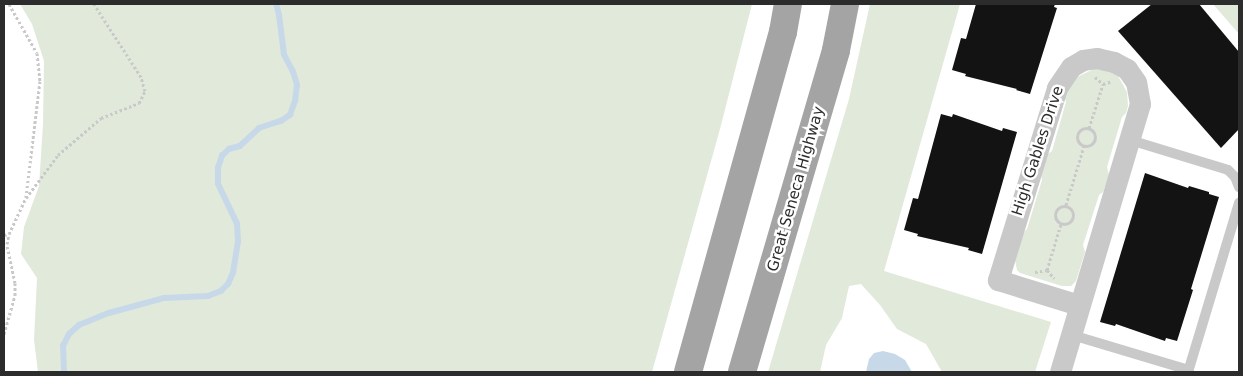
<!DOCTYPE html>
<style>
body{margin:0}
#map{position:relative;width:1243px;height:376px;overflow:hidden;background:#fff;font-family:"DejaVu Sans",sans-serif}
div>[style]{position:absolute}
[style*='--x']{left:calc(var(--x)*1px);top:calc(var(--y)*1px);width:calc(var(--w)*1px);rotate:calc(var(--a)*1deg)}
.green>*{inset:0;background:#e1e9da}
.water>*{inset:0;background:#c7d9e8}
.stream>*{height:5.5px;margin:-2.75px;padding:0 2.75px;transform-origin:2.75px;border-radius:2.75px;background:#c7d9e8}
.building>*{inset:0;background:#131313}
.path>*{height:3px;margin-top:-1.5px;transform-origin:0;background:repeating-linear-gradient(90deg,#c9c9c9 0 2.5px,transparent 0 5px)}
.path>.ring{margin:-1.5px;padding:0;box-sizing:content-box;background:none;border:3px solid #c9c9c9;border-radius:50%}
.lane>*{height:10px;margin:-5px;padding:0 5px;transform-origin:5px;border-radius:5px;background:#c9c9c9}
.street>*{height:21px;margin:-10.5px;padding:0 10.5px;transform-origin:10.5px;border-radius:10.5px;background:#c9c9c9}
.primary>*{height:28px;margin:-14px;padding:0 14px;transform-origin:14px;border-radius:14px;background:#a4a4a4}
span{translate:-50% -50%;white-space:nowrap;text-align:center;line-height:1.15;-webkit-text-stroke:5px #fff;paint-order:stroke}
.street-label{font-size:15px;color:#2c2c2c}
.frame{position:absolute;inset:0;border:5px solid #2c2c2c;pointer-events:none}
</style>
<div id="map">
<div class="green">
<i style="clip-path:polygon(20px 4px,752px 4px,720px 129px,652px 372px,38px 372px,34px 340px,37px 278px,21px 254px,24px 227px,39px 186px,43px 124px,44px 61px,32px 24px)"></i>
<i style="clip-path:polygon(870px 4px,960px 4px,884px 271px,1051px 322px,1035px 372px,942px 372px,926px 344px,897px 329px,880px 305px,861px 284px,849px 286px,842px 318px,826px 345px,820px 372px,768px 372px,849px 99px)"></i>
<i style="clip-path:polygon(1213px 4px,1239px 4px,1239px 34px)"></i>
<i style="clip-path:polygon(1094px 69px,1106px 70px,1118px 76px,1127px 92px,1128px 106px,1126px 113px,1122px 117px,1107px 167px,1109px 175px,1103px 192px,1099px 195px,1083px 245px,1085px 252px,1076px 281px,1071px 286px,1062px 286px,1020px 273px,1017px 270px,1015px 260px,1023px 233px,1027px 229px,1042px 180px,1041px 173px,1048px 154px,1052px 151px,1066px 102px,1064px 95px,1075px 78px)"></i>
</div>
<div class="water">
<i style="clip-path:polygon(883px 351px,895px 354px,905px 360px,912px 372px,866px 372px,869px 359px,874px 353px)"></i>
</div>
<div class="stream">
<i style="--x:64;--y:372;--w:26;--a:-92"></i>
<i style="--x:63;--y:346;--w:13;--a:-63"></i>
<i style="--x:69;--y:334;--w:13;--a:-42"></i>
<i style="--x:79;--y:325;--w:32;--a:-22"></i>
<i style="--x:109;--y:313;--w:57;--a:-15.3"></i>
<i style="--x:164;--y:298;--w:44;--a:-2.6"></i>
<i style="--x:208;--y:296;--w:14;--a:-21"></i>
<i style="--x:221;--y:291;--w:10;--a:-45"></i>
<i style="--x:228;--y:284;--w:12;--a:-66"></i>
<i style="--x:233;--y:273;--w:31;--a:-81"></i>
<i style="--x:238;--y:242;--w:18;--a:-93"></i>
<i style="--x:237;--y:224;--w:44;--a:-115.4"></i>
<i style="--x:218;--y:184;--w:16;--a:-90"></i>
<i style="--x:218;--y:168;--w:13;--a:-72"></i>
<i style="--x:222;--y:156;--w:10;--a:-45"></i>
<i style="--x:229;--y:149;--w:11;--a:-15"></i>
<i style="--x:240;--y:146;--w:26;--a:-43"></i>
<i style="--x:259;--y:128;--w:23;--a:-18"></i>
<i style="--x:281;--y:121;--w:11;--a:-34"></i>
<i style="--x:290;--y:115;--w:15;--a:-70"></i>
<i style="--x:295;--y:101;--w:16;--a:-83"></i>
<i style="--x:297;--y:85;--w:14;--a:-107"></i>
<i style="--x:293;--y:72;--w:19;--a:-118"></i>
<i style="--x:284;--y:55;--w:40;--a:-97.1"></i>
<i style="--x:279;--y:15;--w:11;--a:-105"></i>
</div>
<div class="building">
<i style="clip-path:polygon(976px 4px,1055px 4px,1054px 7px,1057px 8px,1030px 94px,1016px 90px,1017px 89px,965px 76px,966px 74px,952px 70px,961px 38px,966px 39px)"></i>
<i style="clip-path:polygon(1152px 4px,1199px 4px,1239px 52px,1239px 129px,1221px 148px,1118px 31px)"></i>
<i style="clip-path:polygon(941px 114px,952px 117px,953px 114px,1002px 131px,1003px 128px,1017px 132px,982px 254px,968px 250px,969px 248px,917px 236px,918px 234px,904px 230px,913px 198px,918px 199px)"></i>
<i style="clip-path:polygon(1145px 173px,1188px 188px,1189px 186px,1209px 192px,1209px 194px,1219px 197px,1191px 289px,1193px 290px,1177px 341px,1166px 338px,1165px 341px,1116px 324px,1115px 326px,1100px 322px)"></i>
</div>
<div class="path">
<i style="--x:9;--y:4;--w:56;--a:60.3"></i>
<i style="--x:37;--y:53;--w:28;--a:84"></i>
<i style="--x:40;--y:81;--w:117;--a:96.9"></i>
<i style="--x:1095;--y:77;--w:11;--a:41"></i>
<i style="--x:1103;--y:84;--w:9;--a:-18"></i>
<i class="ring" style="left:1077px;top:128px;width:15px;height:15px"></i>
<i style="--x:1089;--y:128;--w:46;--a:-72.3"></i>
<i style="--x:1066;--y:205;--w:62;--a:-73"></i>
<i class="ring" style="left:1055px;top:206px;width:15px;height:15px"></i>
<i style="--x:4;--y:235;--w:5;--a:-11"></i>
<i style="--x:1047;--y:270;--w:48;--a:-73.1"></i>
<i style="--x:1035;--y:272;--w:12;--a:-9"></i>
<i style="--x:1047;--y:270;--w:11;--a:49"></i>
<i style="--x:4;--y:334;--w:41;--a:-74.2"></i>
<i style="--x:15;--y:295;--w:12;--a:-90"></i>
<i style="--x:15;--y:283;--w:40;--a:-102"></i>
<i style="--x:7;--y:244;--w:10;--a:-79"></i>
<i style="--x:9;--y:234;--w:40;--a:-65"></i>
<i style="--x:26;--y:198;--w:54;--a:-53.3"></i>
<i style="--x:58;--y:155;--w:57;--a:-40.7"></i>
<i style="--x:101;--y:118;--w:41;--a:-21.5"></i>
<i style="--x:139;--y:103;--w:13;--a:-63"></i>
<i style="--x:145;--y:91;--w:15;--a:-106"></i>
<i style="--x:141;--y:77;--w:87;--a:-122.8"></i>
</div>
<div class="lane">
<i style="--x:1130;--y:140;--w:102;--a:17"></i>
<i style="--x:1228;--y:170;--w:10;--a:45"></i>
<i style="--x:1235;--y:177;--w:11;--a:68"></i>
<i style="--x:1072;--y:335;--w:122;--a:16.7"></i>
<i style="--x:1188;--y:372;--w:177;--a:-73.2"></i>
</div>
<div class="street">
<i style="--x:1060;--y:372;--w:280;--a:-73.4"></i>
<i style="--x:1140;--y:104;--w:22;--a:-100"></i>
<i style="--x:1136;--y:82;--w:16;--a:-125"></i>
<i style="--x:1127;--y:69;--w:15;--a:-152"></i>
<i style="--x:1114;--y:62;--w:17;--a:-167"></i>
<i style="--x:1097;--y:58;--w:14;--a:172"></i>
<i style="--x:1083;--y:60;--w:14;--a:150"></i>
<i style="--x:1071;--y:67;--w:25;--a:124"></i>
<i style="--x:1057;--y:88;--w:201;--a:107.1"></i>
<i style="--x:998;--y:280;--w:85;--a:17.2"></i>
</div>
<div class="primary">
<i style="--x:688;--y:372;--w:353;--a:-74.4"></i>
<i style="--x:783;--y:32;--w:28;--a:-80"></i>
<i style="--x:742;--y:372;--w:335;--a:-73.7"></i>
<i style="--x:836;--y:50;--w:47;--a:-78.9"></i>
</div>
<div class="street-label">
<span style="left:1038px;top:151px;rotate:-72deg">High Gables Drive</span>
<span style="left:796px;top:189px;rotate:-74deg">Great Seneca Highway</span>
</div>
<div class="frame"></div>
</div>
